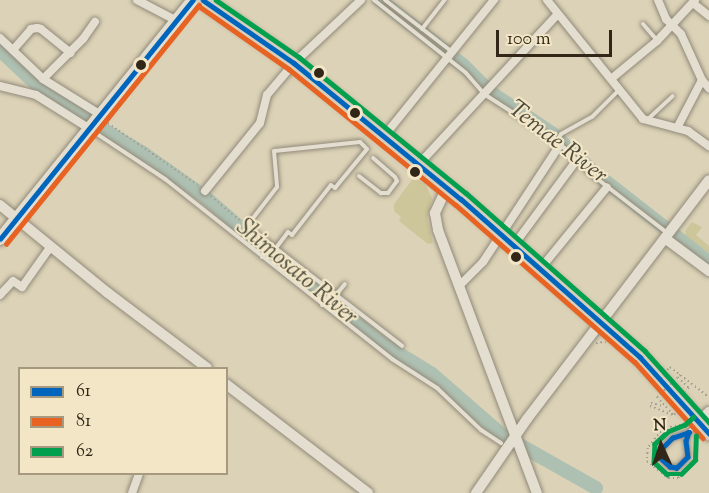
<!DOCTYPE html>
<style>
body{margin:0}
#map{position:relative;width:709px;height:493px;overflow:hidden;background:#dcd2b7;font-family:"Sorts Mill Goudy",serif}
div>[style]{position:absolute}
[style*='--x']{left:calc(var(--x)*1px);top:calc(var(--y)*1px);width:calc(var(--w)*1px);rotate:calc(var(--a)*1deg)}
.green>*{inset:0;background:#ccc69a}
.river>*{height:14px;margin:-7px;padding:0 7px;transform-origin:7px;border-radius:7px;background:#aec0b2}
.path>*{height:1.5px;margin-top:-0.75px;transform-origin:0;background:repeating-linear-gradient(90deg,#a39e92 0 1.5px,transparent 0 4.5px)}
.roads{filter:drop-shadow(0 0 2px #918a79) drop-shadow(0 0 2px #918a79)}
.service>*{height:4px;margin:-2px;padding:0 2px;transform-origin:2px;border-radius:2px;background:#e3ded0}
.minor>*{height:8px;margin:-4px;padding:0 4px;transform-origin:4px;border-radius:4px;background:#e3ded0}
.tertiary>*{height:10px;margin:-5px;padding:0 5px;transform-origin:5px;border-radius:5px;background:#e3ded0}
.secondary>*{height:12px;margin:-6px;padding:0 6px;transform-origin:6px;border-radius:6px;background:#e3ded0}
.primary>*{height:14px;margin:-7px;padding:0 7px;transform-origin:7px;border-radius:7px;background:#d7cebb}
.path-bridge>*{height:1.5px;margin-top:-0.75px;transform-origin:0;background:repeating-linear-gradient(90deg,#a39e92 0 1.5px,transparent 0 4.5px)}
.bus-1>*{height:4.5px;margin:-2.25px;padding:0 2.25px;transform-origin:2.25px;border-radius:2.25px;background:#0065bd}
.bus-2>*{height:4.5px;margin:-2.25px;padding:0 2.25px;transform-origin:2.25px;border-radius:2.25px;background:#e86221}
.bus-3>*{height:4.5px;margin:-2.25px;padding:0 2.25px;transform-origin:2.25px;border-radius:2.25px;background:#02a04e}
.dots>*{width:16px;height:16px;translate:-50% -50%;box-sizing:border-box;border:3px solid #f2e6c6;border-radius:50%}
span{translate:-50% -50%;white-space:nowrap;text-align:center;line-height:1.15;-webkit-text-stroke:4.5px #f2e6c6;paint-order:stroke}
.water-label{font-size:24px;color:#4c4b3d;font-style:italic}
.legend{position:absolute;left:18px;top:367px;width:210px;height:108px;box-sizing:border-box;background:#f2e6c6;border:2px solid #a59980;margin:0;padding:8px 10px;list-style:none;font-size:18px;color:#312617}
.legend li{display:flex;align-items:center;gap:12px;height:30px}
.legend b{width:30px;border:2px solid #a59980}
.north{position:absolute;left:631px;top:415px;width:60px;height:60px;-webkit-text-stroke:4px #f2e6c6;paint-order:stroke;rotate:357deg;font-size:16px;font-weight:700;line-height:24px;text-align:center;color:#312617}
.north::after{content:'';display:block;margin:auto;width:21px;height:27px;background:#312617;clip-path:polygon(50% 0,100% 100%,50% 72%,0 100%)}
.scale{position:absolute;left:496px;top:30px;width:116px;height:27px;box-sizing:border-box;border:3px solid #312617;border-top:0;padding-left:8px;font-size:18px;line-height:21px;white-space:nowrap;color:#312617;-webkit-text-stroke:4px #f2e6c6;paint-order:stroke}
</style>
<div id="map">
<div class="green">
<i style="clip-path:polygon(414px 177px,425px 184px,432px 198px,427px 218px,433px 243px,428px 244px,399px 221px,401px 217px,394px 211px,394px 204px)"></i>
<i style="clip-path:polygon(692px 222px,702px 227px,696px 235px,709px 246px,709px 253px,686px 236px,685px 231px)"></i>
</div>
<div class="river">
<i style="--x:380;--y:0;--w:105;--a:38.1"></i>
<i style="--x:463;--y:65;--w:38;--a:45"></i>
<i style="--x:490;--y:92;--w:76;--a:33.7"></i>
<i style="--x:553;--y:134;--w:57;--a:42.9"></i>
<i style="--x:595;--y:173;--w:145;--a:38"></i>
<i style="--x:0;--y:50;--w:52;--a:43.5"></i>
<i style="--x:38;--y:86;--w:50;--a:35.3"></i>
<i style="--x:79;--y:115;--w:74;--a:30.7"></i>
<i style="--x:143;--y:153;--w:76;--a:35.4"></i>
<i style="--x:205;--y:197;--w:111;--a:41"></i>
<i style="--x:289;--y:270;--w:120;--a:38.2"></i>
<i style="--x:383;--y:344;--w:57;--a:31.5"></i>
<i style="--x:432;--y:374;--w:93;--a:41.1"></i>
<i style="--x:502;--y:435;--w:108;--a:29.4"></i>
</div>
<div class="path">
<i style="--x:108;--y:123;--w:109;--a:34.6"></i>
<i style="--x:211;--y:196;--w:40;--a:40"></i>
<i style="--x:596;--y:343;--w:10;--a:-6"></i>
<i style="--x:667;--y:370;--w:4;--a:-45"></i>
<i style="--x:670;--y:367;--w:49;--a:37.6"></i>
<i style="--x:678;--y:377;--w:16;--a:45"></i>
<i style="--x:689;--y:388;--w:5;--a:127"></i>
<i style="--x:657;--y:397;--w:25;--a:47"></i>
<i style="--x:674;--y:415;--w:4;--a:-56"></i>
<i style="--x:651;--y:403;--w:12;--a:14"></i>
<i style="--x:650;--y:406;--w:25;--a:21"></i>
<i style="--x:685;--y:425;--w:21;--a:172"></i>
<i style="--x:664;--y:428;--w:26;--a:129"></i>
<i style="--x:648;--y:448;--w:13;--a:94"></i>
<i style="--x:647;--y:461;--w:27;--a:39"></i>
<i style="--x:668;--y:478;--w:10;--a:0"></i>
<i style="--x:678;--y:478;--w:24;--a:-48"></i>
<i style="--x:694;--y:460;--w:18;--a:-84"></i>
<i style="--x:696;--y:442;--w:6;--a:-45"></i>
</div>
<div class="roads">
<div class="service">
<i style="--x:374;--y:0;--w:117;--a:38.4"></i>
<i style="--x:466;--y:73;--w:28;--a:49"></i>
<i style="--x:484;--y:94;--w:87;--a:32.8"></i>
<i style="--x:557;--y:141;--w:47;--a:44.1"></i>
<i style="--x:591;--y:174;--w:95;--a:37.7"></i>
<i style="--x:385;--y:0;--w:83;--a:37.7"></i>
<i style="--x:643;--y:24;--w:20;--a:49"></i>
<i style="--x:422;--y:29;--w:37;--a:-52"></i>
<i style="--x:647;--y:120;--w:35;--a:-43"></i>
<i style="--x:91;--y:130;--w:89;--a:33.5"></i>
<i style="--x:165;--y:179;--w:290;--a:38.4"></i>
<i style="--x:392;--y:359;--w:54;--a:32.8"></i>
<i style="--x:437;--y:388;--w:61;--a:43.7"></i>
<i style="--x:481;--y:430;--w:24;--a:33"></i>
<i style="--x:557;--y:141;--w:8;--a:-60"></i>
<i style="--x:561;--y:134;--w:35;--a:-29"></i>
<i style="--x:592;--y:117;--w:38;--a:-45"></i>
<i style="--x:359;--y:176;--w:28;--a:38"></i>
<i style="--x:381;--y:193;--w:7;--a:0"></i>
<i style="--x:388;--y:193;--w:15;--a:-53"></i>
<i style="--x:397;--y:181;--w:4;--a:-117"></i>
<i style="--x:395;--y:177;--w:29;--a:-139"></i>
<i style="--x:276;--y:248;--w:20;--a:-53"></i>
<i style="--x:288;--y:232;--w:5;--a:37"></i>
<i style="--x:292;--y:235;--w:63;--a:-52"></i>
<i style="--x:331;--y:185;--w:5;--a:37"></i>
<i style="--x:335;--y:188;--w:50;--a:-50.6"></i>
<i style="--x:367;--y:149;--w:10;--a:-135"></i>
<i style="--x:360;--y:142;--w:86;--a:174"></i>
<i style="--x:274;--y:151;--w:36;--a:85"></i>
<i style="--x:277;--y:187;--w:49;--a:127.6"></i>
<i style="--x:247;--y:226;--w:196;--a:37.7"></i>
<i style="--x:262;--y:257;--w:16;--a:-50"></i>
<i style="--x:336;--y:295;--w:14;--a:-51"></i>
<i style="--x:322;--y:305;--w:16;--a:-52"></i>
<i style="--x:689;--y:432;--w:9;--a:108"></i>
<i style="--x:686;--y:441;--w:16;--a:83"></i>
<i style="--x:688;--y:457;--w:16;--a:135"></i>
<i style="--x:677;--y:468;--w:7;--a:-172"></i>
<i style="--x:670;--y:467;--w:13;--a:-138"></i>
<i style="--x:660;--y:458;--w:9;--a:-84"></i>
<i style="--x:661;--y:449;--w:16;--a:-45"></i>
<i style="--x:672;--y:438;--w:18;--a:-19"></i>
<i style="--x:689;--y:432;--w:10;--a:-45"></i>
</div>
<div class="minor">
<i style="--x:137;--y:0;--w:45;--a:27.7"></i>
<i style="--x:547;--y:0;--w:153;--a:51.1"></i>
<i style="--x:643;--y:119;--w:47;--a:14.9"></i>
<i style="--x:688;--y:131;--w:26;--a:36"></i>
<i style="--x:658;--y:0;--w:21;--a:67"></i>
<i style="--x:666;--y:19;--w:21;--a:45"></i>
<i style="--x:681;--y:34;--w:51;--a:65.5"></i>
<i style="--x:702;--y:80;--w:11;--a:49"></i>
<i style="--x:693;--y:3;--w:21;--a:39"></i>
<i style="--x:0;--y:38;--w:59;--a:43.6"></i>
<i style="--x:43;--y:79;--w:68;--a:31.8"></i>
<i style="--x:13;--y:50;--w:28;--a:-49"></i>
<i style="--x:31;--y:29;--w:6;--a:-9"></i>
<i style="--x:37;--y:28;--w:4;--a:14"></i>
<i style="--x:41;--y:29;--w:38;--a:39"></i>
<i style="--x:43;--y:79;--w:57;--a:-45"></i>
<i style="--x:83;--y:39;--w:21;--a:-55"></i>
<i style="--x:611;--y:79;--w:60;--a:-39.6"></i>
<i style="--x:657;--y:41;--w:56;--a:-47.2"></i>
<i style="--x:0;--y:86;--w:37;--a:14"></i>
<i style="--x:36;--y:95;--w:64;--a:32.2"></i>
<i style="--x:677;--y:128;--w:54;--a:-62.5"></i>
<i style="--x:385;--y:135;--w:174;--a:-51.1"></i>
<i style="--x:419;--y:164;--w:203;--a:-47.2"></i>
<i style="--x:205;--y:191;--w:87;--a:-51"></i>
<i style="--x:260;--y:123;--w:29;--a:-76"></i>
<i style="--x:267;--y:95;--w:42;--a:-49.8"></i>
<i style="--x:294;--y:63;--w:92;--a:-43.2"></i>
<i style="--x:514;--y:245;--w:104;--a:-53.6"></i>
<i style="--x:541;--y:268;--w:104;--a:-50.8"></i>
<i style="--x:459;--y:286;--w:34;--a:-45"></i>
<i style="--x:483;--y:262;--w:140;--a:-56.7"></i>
<i style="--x:0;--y:295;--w:19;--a:-47"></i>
<i style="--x:13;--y:281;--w:11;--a:34"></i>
<i style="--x:22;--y:287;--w:50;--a:-54.7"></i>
<i style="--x:132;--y:493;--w:20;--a:-70"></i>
</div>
<div class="tertiary">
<i style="--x:447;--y:187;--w:29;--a:115"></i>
<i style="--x:435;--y:213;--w:17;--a:80"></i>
<i style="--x:438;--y:230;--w:281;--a:69.4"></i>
<i style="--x:0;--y:205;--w:139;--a:39.2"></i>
<i style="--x:108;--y:293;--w:124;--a:37.1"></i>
<i style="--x:666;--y:239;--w:54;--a:36.7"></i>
<i style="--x:226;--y:384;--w:179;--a:37.5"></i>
<i style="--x:699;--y:422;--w:14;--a:-45"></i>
<i style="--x:476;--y:493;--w:90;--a:-55.4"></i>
<i style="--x:527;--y:419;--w:300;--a:-52.7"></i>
</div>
<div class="secondary">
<i style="--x:0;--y:239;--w:307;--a:-51.1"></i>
</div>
<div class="primary">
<i style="--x:203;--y:0;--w:111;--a:34.7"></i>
<i style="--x:294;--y:63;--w:215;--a:39.2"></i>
<i style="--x:461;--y:199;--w:239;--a:41.4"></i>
<i style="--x:640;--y:357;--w:103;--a:47.8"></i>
</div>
</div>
<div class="path-bridge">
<i style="--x:657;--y:397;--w:32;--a:-44"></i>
</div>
<div class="bus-1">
<i style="--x:203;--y:0;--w:111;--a:34.7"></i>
<i style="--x:294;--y:63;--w:215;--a:39.2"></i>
<i style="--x:461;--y:199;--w:239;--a:41.4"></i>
<i style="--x:640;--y:357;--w:103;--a:47.8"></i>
<i style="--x:0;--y:239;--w:307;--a:-51.1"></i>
<i style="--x:689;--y:432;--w:9;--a:108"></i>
<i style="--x:686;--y:441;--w:16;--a:83"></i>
<i style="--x:688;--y:457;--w:16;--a:135"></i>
<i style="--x:677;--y:468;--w:7;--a:-172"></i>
<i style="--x:670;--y:467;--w:13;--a:-138"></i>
<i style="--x:660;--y:458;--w:9;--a:-84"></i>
<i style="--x:661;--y:449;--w:16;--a:-45"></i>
<i style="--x:672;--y:438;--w:18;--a:-19"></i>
</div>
<div class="bus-2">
<i style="--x:199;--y:6;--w:110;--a:35"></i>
<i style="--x:289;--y:69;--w:215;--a:39.2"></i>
<i style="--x:456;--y:205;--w:238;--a:41.3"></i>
<i style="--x:635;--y:362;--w:102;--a:48.2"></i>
<i style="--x:6;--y:244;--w:307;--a:-51.1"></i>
</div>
<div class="bus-3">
<i style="--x:216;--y:0;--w:101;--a:34.5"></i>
<i style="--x:299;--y:57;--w:215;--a:39.2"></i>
<i style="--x:466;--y:193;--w:239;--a:41.4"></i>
<i style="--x:645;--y:351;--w:96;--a:48"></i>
<i style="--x:694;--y:417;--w:12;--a:138"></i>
<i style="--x:685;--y:425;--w:18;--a:158"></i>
<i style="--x:668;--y:432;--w:18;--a:137"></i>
<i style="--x:655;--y:444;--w:18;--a:93"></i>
<i style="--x:654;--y:462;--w:18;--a:43"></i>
<i style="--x:667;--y:474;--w:14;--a:0"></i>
<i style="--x:681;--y:474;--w:20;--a:-45"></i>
<i style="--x:695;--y:460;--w:24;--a:-88"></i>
</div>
<div class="dots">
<i style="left:141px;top:65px;background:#312617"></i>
<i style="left:319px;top:73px;background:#312617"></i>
<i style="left:355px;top:113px;background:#312617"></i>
<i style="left:415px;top:172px;background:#312617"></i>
<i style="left:516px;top:257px;background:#312617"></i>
</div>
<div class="water-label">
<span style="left:557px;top:143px;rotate:38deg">Temae River</span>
<span style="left:296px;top:273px;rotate:40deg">Shimosato River</span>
</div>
<ul class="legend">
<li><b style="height:8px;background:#0065bd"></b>61</li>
<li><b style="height:8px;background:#e86221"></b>81</li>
<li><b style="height:8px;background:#02a04e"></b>62</li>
</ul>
<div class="north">N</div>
<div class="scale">100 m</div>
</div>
